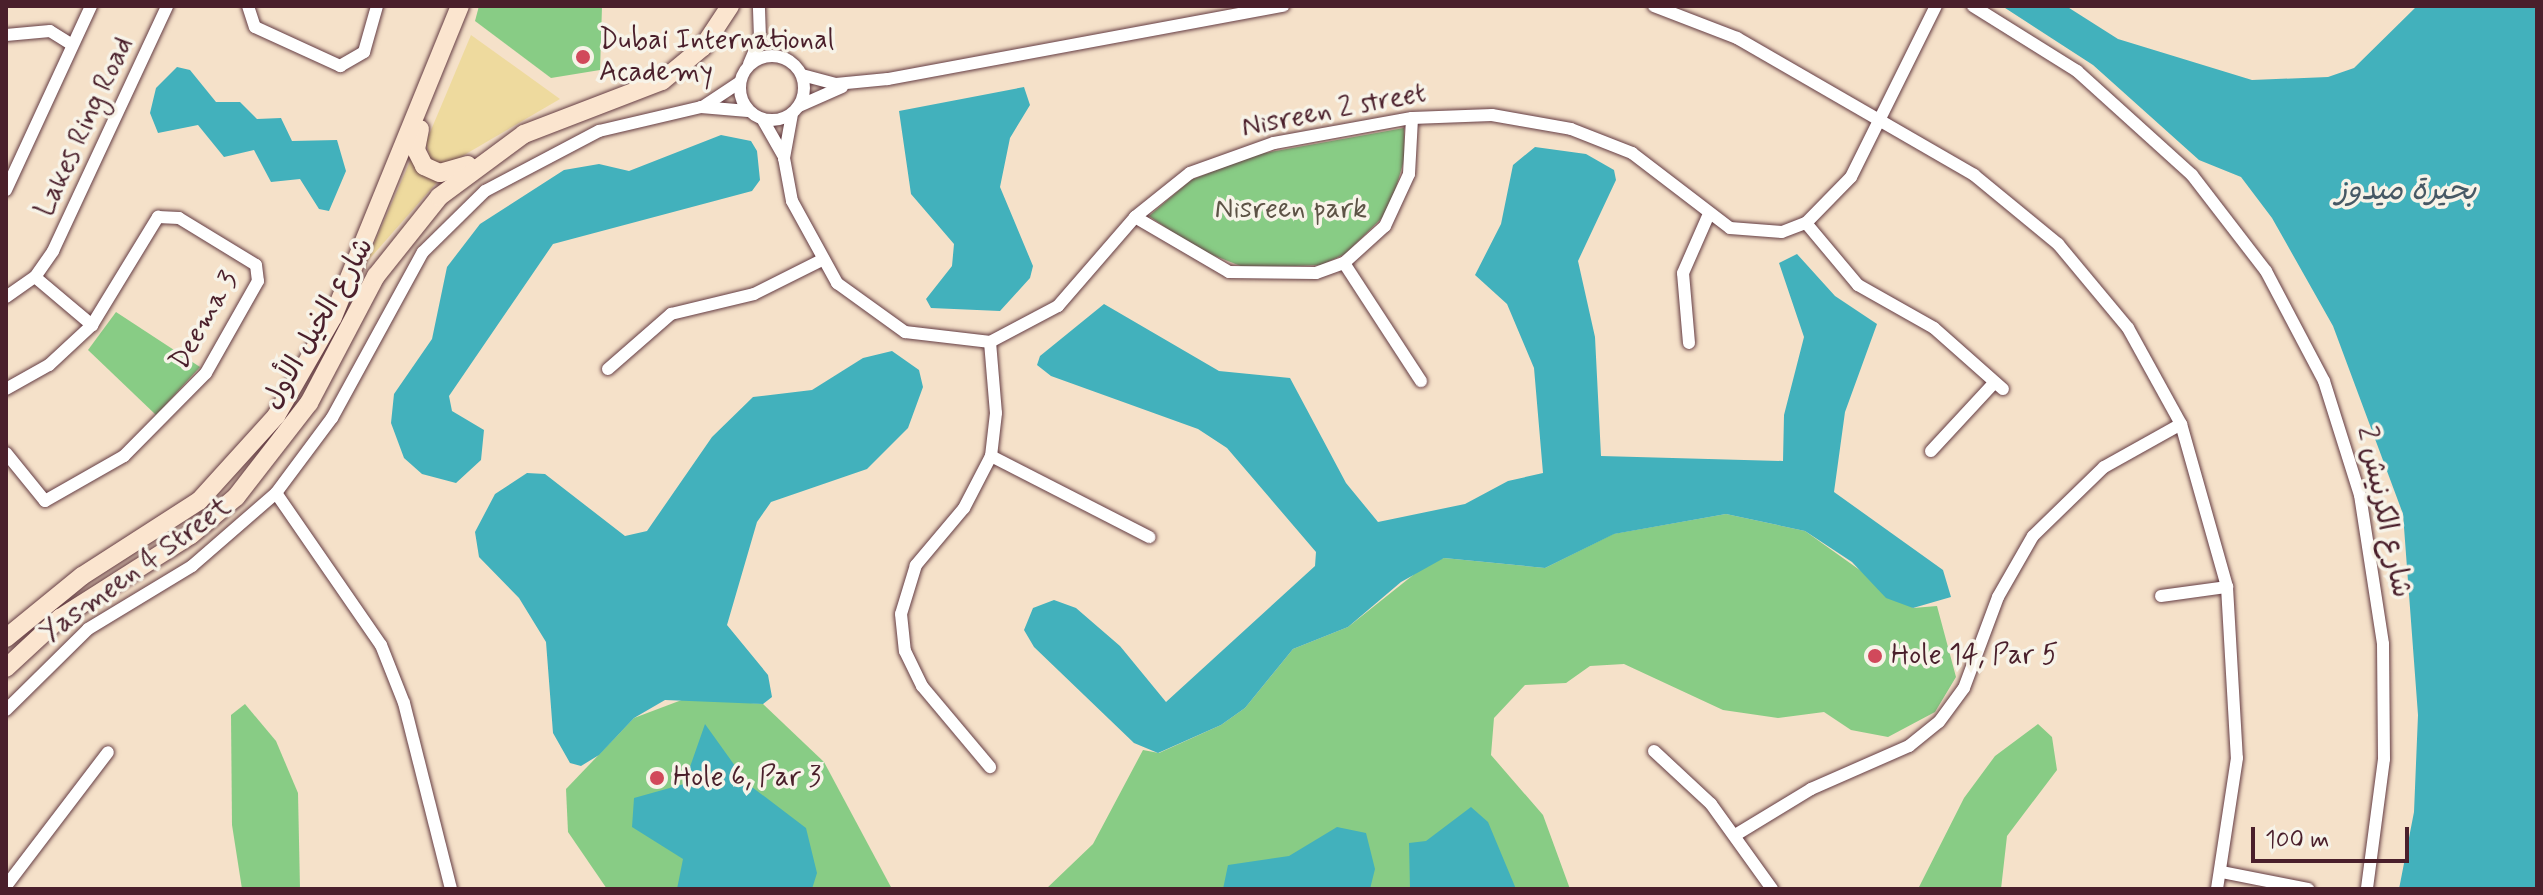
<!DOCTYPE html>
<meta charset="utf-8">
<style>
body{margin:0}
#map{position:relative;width:2543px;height:895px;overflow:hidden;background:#f5e1c9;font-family:Mynerve,"Playpen Sans Arabic",sans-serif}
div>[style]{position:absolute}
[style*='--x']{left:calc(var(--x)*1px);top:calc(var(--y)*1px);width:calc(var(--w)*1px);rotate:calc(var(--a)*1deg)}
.green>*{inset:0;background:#88cc85}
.sand>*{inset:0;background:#eeda9e}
.water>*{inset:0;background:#42b1bc}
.roads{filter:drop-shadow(0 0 2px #643c43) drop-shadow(0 0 2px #643c43)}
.street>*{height:12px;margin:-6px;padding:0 6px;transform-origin:6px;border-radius:6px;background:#fff}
.street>.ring{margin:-6px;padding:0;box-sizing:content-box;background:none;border:12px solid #fff;border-radius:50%}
.secondary>*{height:18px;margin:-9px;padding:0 9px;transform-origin:9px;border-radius:9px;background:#fbe5cf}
.dots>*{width:22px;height:22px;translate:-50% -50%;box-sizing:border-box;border:4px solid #f7f3e8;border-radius:50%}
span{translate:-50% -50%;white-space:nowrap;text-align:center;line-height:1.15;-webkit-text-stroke:7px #f7f3e8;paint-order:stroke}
.poi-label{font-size:28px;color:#4a1f2b}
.left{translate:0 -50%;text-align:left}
.street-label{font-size:28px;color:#4a1f2b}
.park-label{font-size:28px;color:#5d5346}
.water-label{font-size:30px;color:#475965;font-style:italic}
.frame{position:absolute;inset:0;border:8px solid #4a1f2b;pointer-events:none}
.scale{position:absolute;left:2251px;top:827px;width:158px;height:36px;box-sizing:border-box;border:4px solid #4a1f2b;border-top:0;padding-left:10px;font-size:24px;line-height:28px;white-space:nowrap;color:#4a1f2b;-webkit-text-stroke:6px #f7f3e8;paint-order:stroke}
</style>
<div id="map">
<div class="green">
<i style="clip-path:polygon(479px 6px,602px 6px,600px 70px,551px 78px,475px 21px)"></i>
<i style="clip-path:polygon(1404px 128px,1405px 157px,1389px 211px,1345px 254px,1321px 265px,1246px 268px,1197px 249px,1149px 216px,1191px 180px,1254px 155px)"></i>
<i style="clip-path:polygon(116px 312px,200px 367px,156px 415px,88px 350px)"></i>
<i style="clip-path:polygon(1726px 514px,1805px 531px,1913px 608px,1937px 606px,1956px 677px,1935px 712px,1888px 737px,1851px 730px,1824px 712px,1778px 718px,1723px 710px,1624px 664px,1590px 666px,1566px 683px,1525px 685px,1494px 718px,1491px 755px,1543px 815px,1570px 889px,1046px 889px,1093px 844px,1143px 750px,1159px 753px,1221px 725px,1245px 708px,1293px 649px,1348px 627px,1427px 564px,1444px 558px,1545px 568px,1613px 534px)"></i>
<i style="clip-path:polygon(687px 698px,763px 704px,824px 762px,892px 889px,607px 889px,568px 832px,566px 789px,634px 718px)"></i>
<i style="clip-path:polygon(245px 704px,276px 741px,298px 793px,300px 889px,242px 889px,232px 825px,231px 715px)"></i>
<i style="clip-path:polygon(2038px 724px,2052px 737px,2057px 770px,2007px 836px,2001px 889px,1918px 889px,1964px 798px,1995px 756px)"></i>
</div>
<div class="sand">
<i style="clip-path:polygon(471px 35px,560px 99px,447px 165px,431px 163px,426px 142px)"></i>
<i style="clip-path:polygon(412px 157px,438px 181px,365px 264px)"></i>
</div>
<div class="water">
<i style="clip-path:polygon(2002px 6px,2066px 6px,2118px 39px,2252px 80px,2328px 77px,2354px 68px,2417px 6px,2537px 6px,2537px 889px,2399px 889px,2414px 812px,2418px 715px,2403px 514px,2333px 326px,2272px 218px,2241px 177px,2199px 160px,2093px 65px)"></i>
<i style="clip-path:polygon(177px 67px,190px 70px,216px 102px,240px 102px,257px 119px,281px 118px,292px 141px,337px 140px,346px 171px,329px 211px,319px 209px,300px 179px,271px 182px,254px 150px,224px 157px,198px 125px,158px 133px,150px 113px,156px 88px)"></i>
<i style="clip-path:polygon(1024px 87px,1030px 105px,1010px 138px,1000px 187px,1033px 266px,1030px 278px,1000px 311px,931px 308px,926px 299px,952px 266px,954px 244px,911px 194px,899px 111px)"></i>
<i style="clip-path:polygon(721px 135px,751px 141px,757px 151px,760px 180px,752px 191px,553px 244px,449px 396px,452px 411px,484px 430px,481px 460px,456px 483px,422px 474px,404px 458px,391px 423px,394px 394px,432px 339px,447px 267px,480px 224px,564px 170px,599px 164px,629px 171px)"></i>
<i style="clip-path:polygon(1535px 147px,1586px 154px,1614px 170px,1616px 180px,1578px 261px,1595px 337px,1601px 456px,1783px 461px,1784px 415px,1804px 337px,1779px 263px,1797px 254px,1835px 296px,1877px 324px,1845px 412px,1834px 492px,1943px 570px,1951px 597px,1913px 608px,1886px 598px,1852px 562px,1805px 531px,1726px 514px,1614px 534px,1545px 568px,1444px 558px,1401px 582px,1348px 627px,1293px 649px,1245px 708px,1221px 725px,1158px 753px,1134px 743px,1034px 647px,1024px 630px,1033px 608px,1054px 600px,1076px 608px,1120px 646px,1166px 702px,1315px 566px,1316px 552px,1227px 448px,1198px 429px,1051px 376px,1037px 365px,1040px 356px,1104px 304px,1219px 371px,1290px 378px,1346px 483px,1378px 522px,1465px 504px,1508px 481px,1543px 473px,1534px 368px,1507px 304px,1475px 275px,1501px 224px,1513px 165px)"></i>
<i style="clip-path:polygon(892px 351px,919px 370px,923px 387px,908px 428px,867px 469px,771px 502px,757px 522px,727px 625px,768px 675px,772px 697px,763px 704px,665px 700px,634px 718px,599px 755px,581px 766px,570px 763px,553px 733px,546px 642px,519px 598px,479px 557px,475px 532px,495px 494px,527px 473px,545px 474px,625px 536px,647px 531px,712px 437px,753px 397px,812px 390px,863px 358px)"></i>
<i style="clip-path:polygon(705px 724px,748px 784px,806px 828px,817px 873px,812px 889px,677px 889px,683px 859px,632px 827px,634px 798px,684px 784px)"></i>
<i style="clip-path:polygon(1471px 807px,1488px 822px,1516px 889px,1410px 889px,1409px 843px,1426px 841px)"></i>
<i style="clip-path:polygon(1337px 827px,1366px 833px,1375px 869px,1370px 889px,1223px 889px,1228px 865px,1289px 856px)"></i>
</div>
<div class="roads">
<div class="street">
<i style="--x:248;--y:6;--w:22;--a:72"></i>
<i style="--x:255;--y:27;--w:94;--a:24.6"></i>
<i style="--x:340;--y:66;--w:28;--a:-30"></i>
<i style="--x:364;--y:52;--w:48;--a:-74.2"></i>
<i style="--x:1654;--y:6;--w:89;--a:21.1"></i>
<i style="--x:1737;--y:38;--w:274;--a:30"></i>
<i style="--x:1974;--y:175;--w:109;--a:39.4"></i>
<i style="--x:2058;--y:244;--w:109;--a:50.2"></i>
<i style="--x:2128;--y:328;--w:110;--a:61.1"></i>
<i style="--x:2181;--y:424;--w:169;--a:74.2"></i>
<i style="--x:2227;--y:587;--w:171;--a:86.7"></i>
<i style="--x:2237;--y:758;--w:133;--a:98.7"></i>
<i style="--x:1973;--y:6;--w:123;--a:32"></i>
<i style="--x:2077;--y:71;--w:155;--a:42.1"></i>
<i style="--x:2192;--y:175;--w:121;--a:52.4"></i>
<i style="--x:2266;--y:271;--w:124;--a:62.2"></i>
<i style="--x:2324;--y:381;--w:120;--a:72.5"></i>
<i style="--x:2360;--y:495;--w:151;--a:81.2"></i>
<i style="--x:2383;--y:644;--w:115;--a:89.5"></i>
<i style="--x:2384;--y:759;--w:131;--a:97.5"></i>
<i style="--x:6;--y:35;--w:44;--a:-5.2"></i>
<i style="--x:50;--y:31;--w:26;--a:32"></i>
<i class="ring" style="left:740px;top:56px;width:52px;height:52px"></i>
<i style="--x:749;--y:64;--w:28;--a:-67"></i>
<i style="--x:760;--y:38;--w:32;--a:-92"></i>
<i style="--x:802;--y:75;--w:35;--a:15"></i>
<i style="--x:836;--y:84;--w:52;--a:-5.5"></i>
<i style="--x:888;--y:79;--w:402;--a:-10.5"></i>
<i style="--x:704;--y:106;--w:43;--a:-33.7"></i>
<i style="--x:799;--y:106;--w:47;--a:-23.8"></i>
<i style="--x:792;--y:114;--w:45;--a:100.3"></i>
<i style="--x:784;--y:158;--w:44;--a:79.5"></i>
<i style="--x:792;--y:201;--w:94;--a:61.2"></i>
<i style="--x:837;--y:283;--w:84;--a:35.8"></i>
<i style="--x:905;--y:332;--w:86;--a:6.7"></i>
<i style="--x:990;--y:342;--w:77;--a:-27.9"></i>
<i style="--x:1058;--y:306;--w:118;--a:-49.1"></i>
<i style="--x:1135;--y:217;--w:70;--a:-38.7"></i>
<i style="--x:1190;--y:173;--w:89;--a:-19.7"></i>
<i style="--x:1274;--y:143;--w:140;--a:-10.3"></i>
<i style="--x:1412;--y:118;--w:80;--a:-2.1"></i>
<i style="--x:1492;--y:115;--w:80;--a:10"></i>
<i style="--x:1571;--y:129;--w:66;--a:21.5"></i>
<i style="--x:1632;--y:153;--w:123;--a:37.4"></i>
<i style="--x:1730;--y:228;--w:52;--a:4.4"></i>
<i style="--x:1782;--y:232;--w:26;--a:-21"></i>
<i style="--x:1806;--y:223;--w:64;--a:-45.6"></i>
<i style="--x:1851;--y:177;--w:191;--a:-63.6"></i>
<i style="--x:763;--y:120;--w:40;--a:60.3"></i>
<i style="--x:6;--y:190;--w:203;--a:-65.2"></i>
<i style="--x:1135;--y:217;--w:109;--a:30.3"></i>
<i style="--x:1229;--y:272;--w:87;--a:0.7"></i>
<i style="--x:1316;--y:273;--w:30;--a:-20"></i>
<i style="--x:1344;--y:263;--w:55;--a:-42.1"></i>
<i style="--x:1385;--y:226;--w:57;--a:-65.2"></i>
<i style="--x:1409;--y:174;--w:56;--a:-86.9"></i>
<i style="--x:1806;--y:223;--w:81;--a:50"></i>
<i style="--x:1858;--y:285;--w:87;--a:29.5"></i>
<i style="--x:1934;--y:328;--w:92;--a:41.5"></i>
<i style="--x:1344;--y:263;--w:141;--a:56.9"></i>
<i style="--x:35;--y:277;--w:75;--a:40.1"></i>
<i style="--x:6;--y:297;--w:35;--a:-35"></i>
<i style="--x:35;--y:277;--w:32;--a:-55"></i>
<i style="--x:53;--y:251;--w:270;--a:-65"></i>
<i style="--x:990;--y:342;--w:71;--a:85.2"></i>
<i style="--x:996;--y:413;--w:43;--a:96.6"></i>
<i style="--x:991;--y:456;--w:59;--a:117.4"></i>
<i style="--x:964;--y:508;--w:75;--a:130.1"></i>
<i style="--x:916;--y:565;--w:51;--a:107"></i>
<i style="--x:901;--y:614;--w:37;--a:84"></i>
<i style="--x:905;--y:651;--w:39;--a:64"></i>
<i style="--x:922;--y:686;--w:106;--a:50"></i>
<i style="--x:1689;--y:343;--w:70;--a:-94.9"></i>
<i style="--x:1683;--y:273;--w:62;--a:-66.3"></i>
<i style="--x:608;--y:369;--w:84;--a:-41.1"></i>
<i style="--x:671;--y:314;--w:85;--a:-13.5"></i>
<i style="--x:754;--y:294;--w:74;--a:-26.6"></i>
<i style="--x:6;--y:389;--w:49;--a:-29.2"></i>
<i style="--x:49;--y:365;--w:59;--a:-42.9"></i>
<i style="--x:92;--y:325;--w:127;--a:-58.6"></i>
<i style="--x:158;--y:217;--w:21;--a:3"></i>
<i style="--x:179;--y:218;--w:90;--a:31.4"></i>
<i style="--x:256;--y:265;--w:16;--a:83"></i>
<i style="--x:258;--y:281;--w:106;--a:119.5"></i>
<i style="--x:206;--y:373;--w:117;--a:134.7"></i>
<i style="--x:124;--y:456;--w:91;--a:150.3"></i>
<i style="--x:45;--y:501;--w:62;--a:-129.1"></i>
<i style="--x:1931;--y:451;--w:91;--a:-47.2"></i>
<i style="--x:991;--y:456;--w:178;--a:27.1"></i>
<i style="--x:276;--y:493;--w:185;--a:55.4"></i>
<i style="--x:381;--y:645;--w:62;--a:68.4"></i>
<i style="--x:404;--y:703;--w:192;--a:75.8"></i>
<i style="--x:2161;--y:596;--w:67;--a:-7.8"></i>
<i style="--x:6;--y:710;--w:115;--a:-44.6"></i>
<i style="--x:88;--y:629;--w:122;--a:-31.2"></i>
<i style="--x:192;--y:566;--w:111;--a:-41"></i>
<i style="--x:276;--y:493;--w:94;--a:-53.3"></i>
<i style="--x:332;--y:418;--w:189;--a:-61.3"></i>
<i style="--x:423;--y:252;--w:87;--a:-44.5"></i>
<i style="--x:485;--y:191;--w:129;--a:-27.8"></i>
<i style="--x:599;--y:131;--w:105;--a:-13.2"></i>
<i style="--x:701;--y:107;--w:47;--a:4.9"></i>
<i style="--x:1654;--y:751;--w:78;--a:42.9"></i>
<i style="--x:1711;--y:804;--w:105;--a:54.3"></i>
<i style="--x:1737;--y:834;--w:87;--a:-31.3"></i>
<i style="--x:1811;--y:789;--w:107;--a:-23.7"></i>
<i style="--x:1909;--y:746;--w:38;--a:-39"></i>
<i style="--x:1939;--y:722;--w:42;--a:-53.7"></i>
<i style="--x:1964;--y:688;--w:97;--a:-69.5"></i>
<i style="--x:1998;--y:597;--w:70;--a:-60.2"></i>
<i style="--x:2033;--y:536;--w:99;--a:-44.2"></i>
<i style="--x:2104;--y:467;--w:88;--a:-29.2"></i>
<i style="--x:2222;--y:872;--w:88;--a:11.2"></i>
<i style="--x:6;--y:886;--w:168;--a:-52.7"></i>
</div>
<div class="secondary">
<i style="--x:420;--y:129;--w:21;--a:101"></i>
<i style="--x:416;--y:150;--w:18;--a:63"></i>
<i style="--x:424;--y:166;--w:17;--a:24"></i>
<i style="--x:440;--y:173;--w:29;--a:-16"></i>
<i style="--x:6;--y:638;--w:98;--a:-39.2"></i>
<i style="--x:82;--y:576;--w:139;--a:-32.7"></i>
<i style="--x:199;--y:501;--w:115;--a:-47.8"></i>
<i style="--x:276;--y:416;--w:114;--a:-60.1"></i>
<i style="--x:333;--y:317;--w:336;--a:-67.8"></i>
<i style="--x:6;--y:668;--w:74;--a:-42.8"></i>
<i style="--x:60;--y:618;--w:155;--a:-32.4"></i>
<i style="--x:191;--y:535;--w:59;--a:-40.2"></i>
<i style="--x:236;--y:497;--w:119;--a:-52.2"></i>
<i style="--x:309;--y:403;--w:144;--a:-62.2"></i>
<i style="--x:376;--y:276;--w:101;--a:-51.4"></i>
<i style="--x:439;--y:197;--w:106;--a:-36.5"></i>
<i style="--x:524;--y:134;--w:148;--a:-21"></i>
<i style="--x:662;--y:81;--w:53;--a:-39.7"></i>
<i style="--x:703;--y:47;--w:49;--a:-56.6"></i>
</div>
</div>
<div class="dots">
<i style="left:583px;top:57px;background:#d1495b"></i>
<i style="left:1875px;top:656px;background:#d1495b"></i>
<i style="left:657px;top:778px;background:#d1495b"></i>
</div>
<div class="poi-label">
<span class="left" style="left:599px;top:57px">Dubai International<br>Academy</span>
<span class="left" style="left:1891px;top:656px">Hole 14, Par 5</span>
<span class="left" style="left:673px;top:778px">Hole 6, Par 3</span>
</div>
<div class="street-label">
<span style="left:1334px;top:111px;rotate:-11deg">Nisreen 2 street</span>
<span style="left:85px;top:127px;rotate:-65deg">Lakes Ring Road</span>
<span style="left:205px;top:321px;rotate:-60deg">Deema 3</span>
<span style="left:319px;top:324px;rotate:-60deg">شارع الخيل الأول</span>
<span style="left:2383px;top:512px;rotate:78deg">شارع الكرنيش 2</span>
<span style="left:136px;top:571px;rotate:-36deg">Yasmeen 4 Street</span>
</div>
<div class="park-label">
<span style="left:1291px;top:210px">Nisreen park</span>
</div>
<div class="water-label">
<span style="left:2406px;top:191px">بحيرة ميدوز</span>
</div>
<div class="frame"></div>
<div class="scale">100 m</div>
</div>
